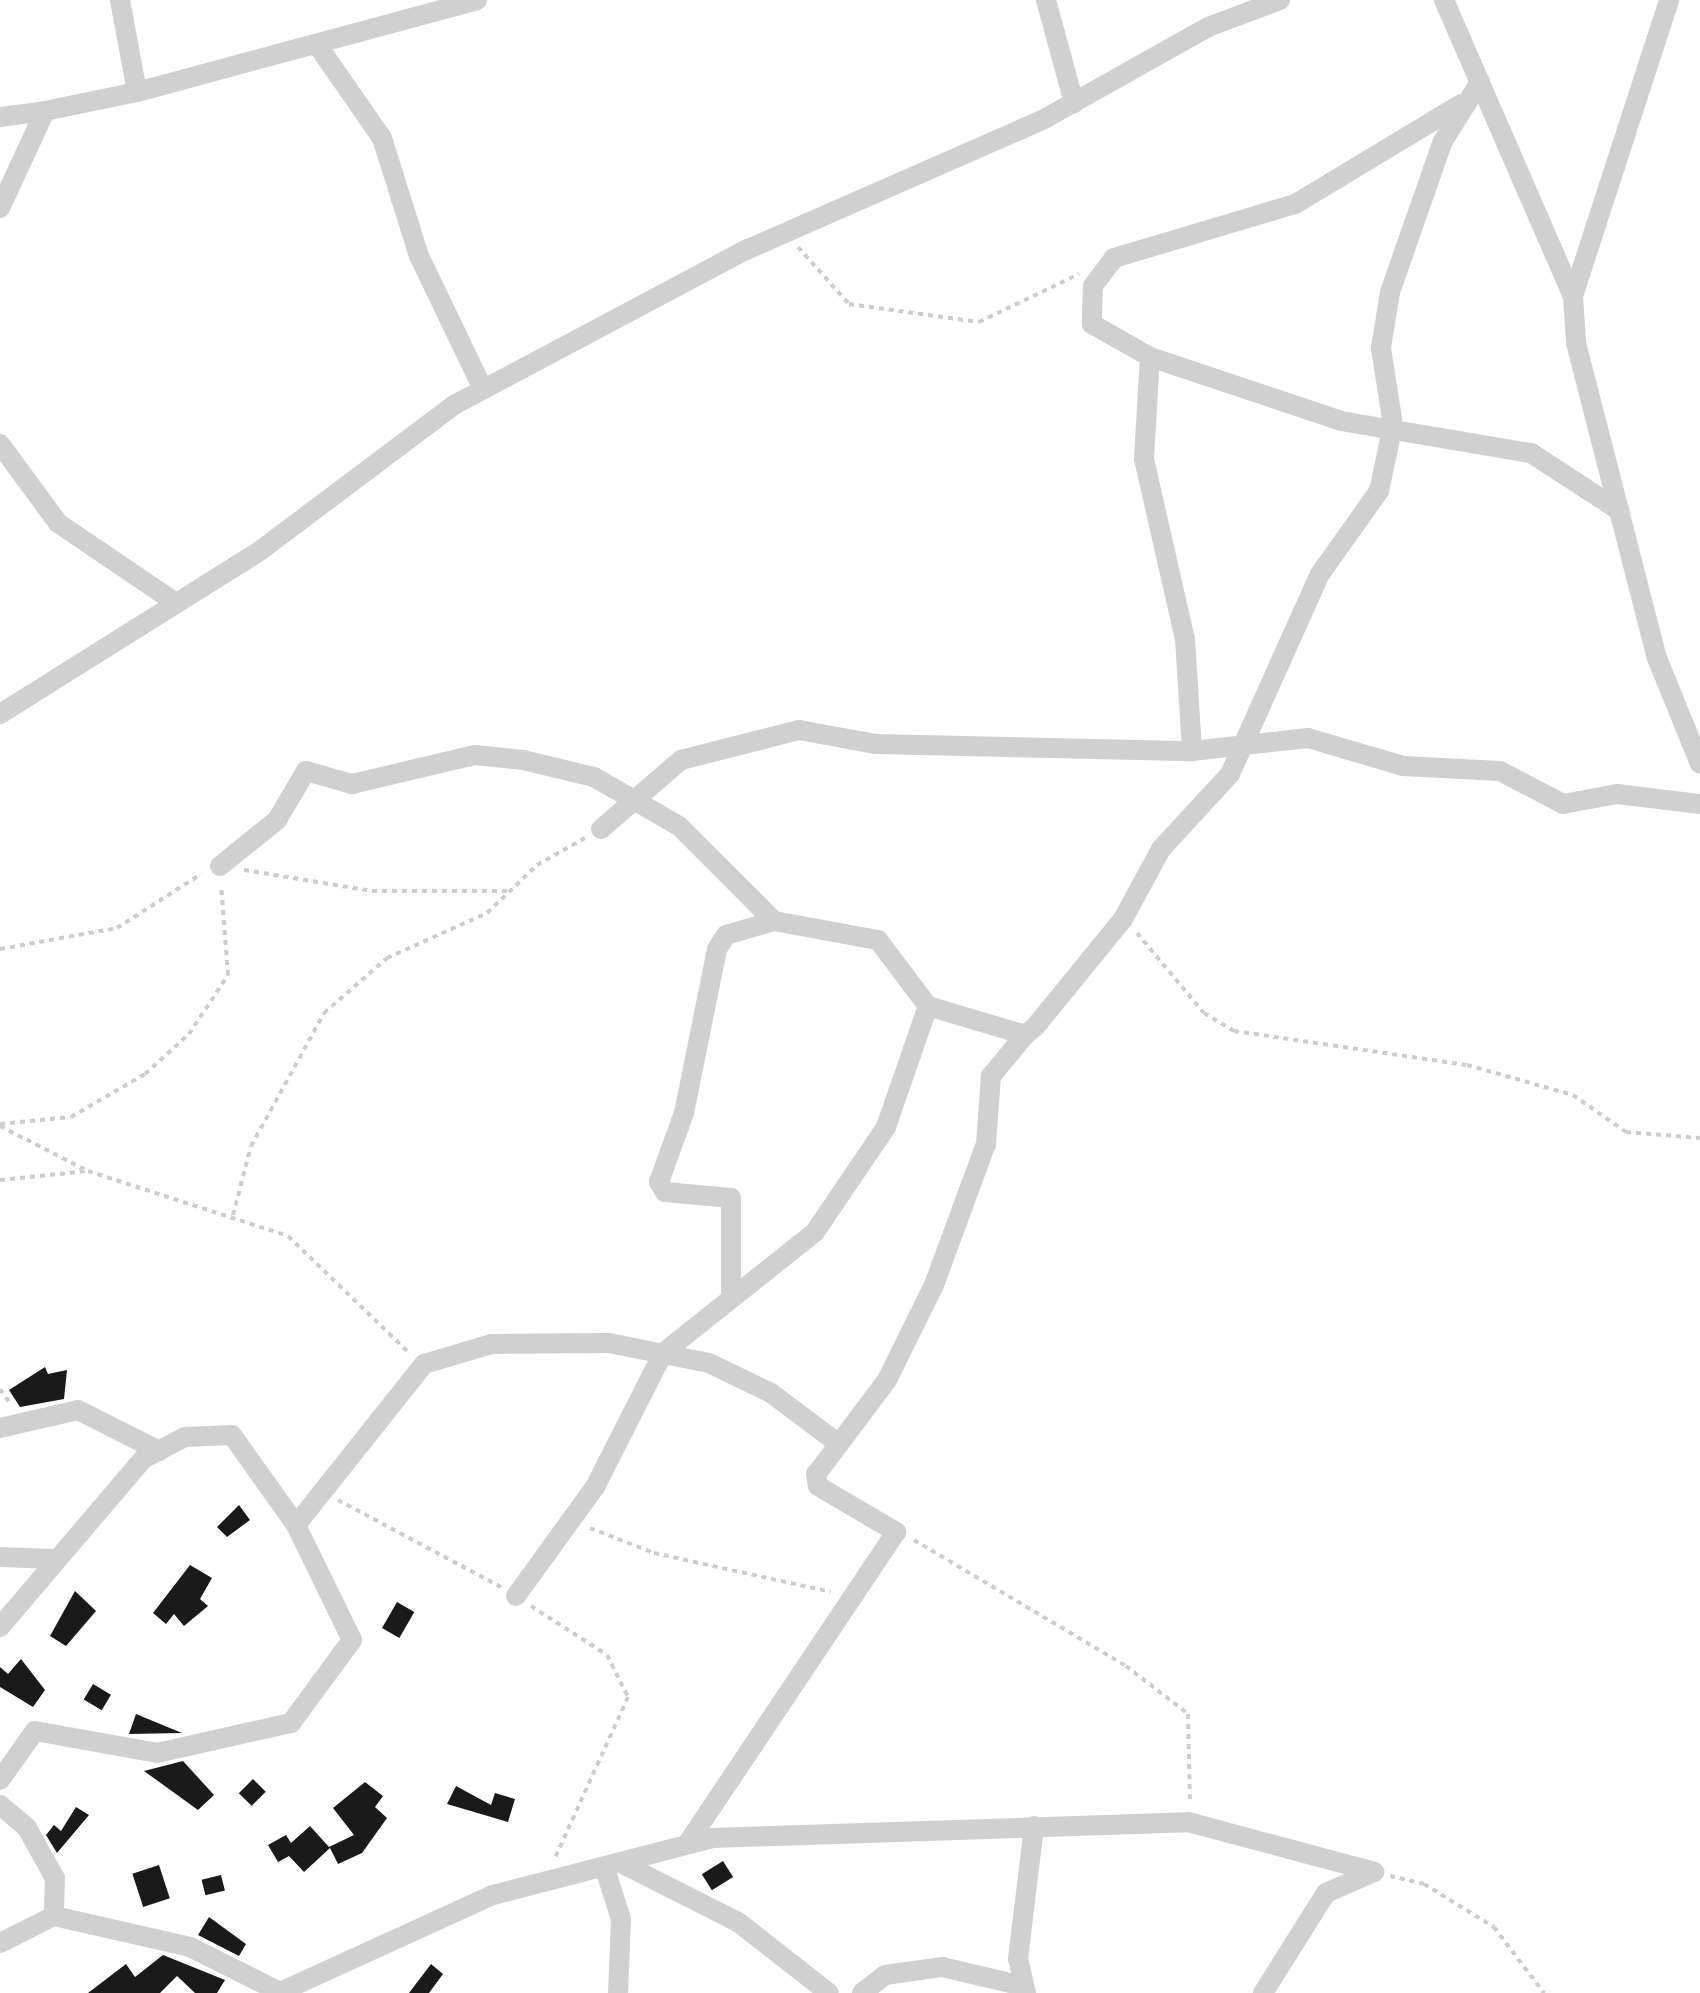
<!DOCTYPE html>
<style>
body{margin:0}
#map{position:relative;width:1700px;height:1993px;overflow:hidden;background:#fff;font-family:"Archivo Narrow",sans-serif}
div>[style]{position:absolute}
[style*='--x']{left:calc(var(--x)*1px);top:calc(var(--y)*1px);width:calc(var(--w)*1px);rotate:calc(var(--a)*1deg)}
.building>*{inset:0;background:#1a1a1a;transform-origin:0 0}
.path>*{height:4px;margin-top:-2px;transform-origin:0;background:repeating-linear-gradient(90deg,#cdcdcd 0 5px,transparent 0 10px)}
.minor>*{height:20px;margin:-10px;padding:0 10px;transform-origin:10px;border-radius:10px;background:#d0d0d0}
span{translate:-50% -50%;white-space:nowrap;text-align:center;line-height:1.15;-webkit-text-stroke:10px #fff;paint-order:stroke}
</style>
<div id="map">
<div class="building">
<i style="clip-path:polygon(45px 1367px,48px 1374px,67px 1370px,64px 1399px,20px 1407px,9px 1390px)"></i>
<i style="clip-path:polygon(239px 1505px,250px 1520px,227px 1537px,217px 1527px)"></i>
<i style="clip-path:polygon(190px 1565px,212px 1578px,200px 1599px,208px 1606px,184px 1626px,174px 1614px,166px 1624px,153px 1613px)"></i>
<i style="clip-path:polygon(75px 1591px,96px 1611px,66px 1646px,50px 1636px)"></i>
<i style="left:397px;top:1602px;width:20px;height:30px;rotate:30deg"></i>
<i style="clip-path:polygon(21px 1659px,45px 1690px,33px 1707px,0 1687px,0 1667px,8px 1674px)"></i>
<i style="left:93px;top:1684px;width:21px;height:18px;rotate:31deg"></i>
<i style="clip-path:polygon(136px 1714px,182px 1733px,129px 1734px)"></i>
<i style="clip-path:polygon(183px 1761px,214px 1795px,198px 1810px,144px 1771px)"></i>
<i style="left:253px;top:1779px;width:18px;height:20px;rotate:45deg"></i>
<i style="clip-path:polygon(365px 1782px,383px 1796px,375px 1807px,387px 1818px,362px 1853px,338px 1864px,330px 1848px,304px 1872px,289px 1856px,278px 1862px,268px 1845px,286px 1835px,291px 1843px,310px 1826px,329px 1847px,354px 1835px,333px 1808px)"></i>
<i style="clip-path:polygon(456px 1786px,491px 1805px,495px 1793px,515px 1799px,508px 1822px,447px 1804px)"></i>
<i style="clip-path:polygon(76px 1807px,89px 1815px,57px 1853px,46px 1835px,54px 1825px,61px 1831px)"></i>
<i style="left:723px;top:1861px;width:19px;height:25px;rotate:58deg"></i>
<i style="left:159px;top:1865px;width:35px;height:28px;rotate:72deg"></i>
<i style="left:221px;top:1875px;width:16px;height:20px;rotate:76deg"></i>
<i style="clip-path:polygon(209px 1917px,246px 1944px,239px 1956px,198px 1935px)"></i>
<i style="clip-path:polygon(163px 1955px,225px 1980px,217px 1993px,195px 1993px,177px 1976px,160px 1993px,88px 1993px,126px 1964px,135px 1977px)"></i>
<i style="clip-path:polygon(431px 1964px,443px 1974px,429px 1993px,409px 1993px)"></i>
</div>
<div class="path">
<i style="--x:798;--y:247;--w:76;--a:48.2"></i>
<i style="--x:849;--y:304;--w:131;--a:7.9"></i>
<i style="--x:979;--y:322;--w:111;--a:-25.6"></i>
<i style="--x:244;--y:870;--w:130;--a:9.3"></i>
<i style="--x:372;--y:891;--w:136;--a:0"></i>
<i style="--x:1137;--y:933;--w:104;--a:50.1"></i>
<i style="--x:1204;--y:1013;--w:35;--a:31"></i>
<i style="--x:1234;--y:1031;--w:235;--a:8.3"></i>
<i style="--x:1467;--y:1065;--w:110;--a:15.8"></i>
<i style="--x:1573;--y:1095;--w:65;--a:34.9"></i>
<i style="--x:1626;--y:1132;--w:74;--a:4.6"></i>
<i style="--x:0;--y:949;--w:119;--a:-10.2"></i>
<i style="--x:117;--y:928;--w:100;--a:-32.7"></i>
<i style="--x:0;--y:1124;--w:71;--a:-5.6"></i>
<i style="--x:71;--y:1117;--w:86;--a:-30.2"></i>
<i style="--x:145;--y:1074;--w:59;--a:-42.3"></i>
<i style="--x:189;--y:1034;--w:71;--a:-56.5"></i>
<i style="--x:228;--y:975;--w:90;--a:-94.4"></i>
<i style="--x:0;--y:1126;--w:99;--a:27.1"></i>
<i style="--x:88;--y:1171;--w:210;--a:18"></i>
<i style="--x:288;--y:1236;--w:167;--a:44"></i>
<i style="--x:0;--y:1180;--w:88;--a:-5.8"></i>
<i style="--x:233;--y:1215;--w:71;--a:-75.4"></i>
<i style="--x:251;--y:1146;--w:152;--a:-61.2"></i>
<i style="--x:324;--y:1013;--w:84;--a:-41.1"></i>
<i style="--x:387;--y:958;--w:110;--a:-24.2"></i>
<i style="--x:487;--y:913;--w:69;--a:-43.8"></i>
<i style="--x:537;--y:865;--w:55;--a:-29.4"></i>
<i style="--x:0;--y:1389;--w:19;--a:55"></i>
<i style="--x:338;--y:1500;--w:185;--a:28.1"></i>
<i style="--x:590;--y:1528;--w:69;--a:21.3"></i>
<i style="--x:654;--y:1553;--w:181;--a:12.4"></i>
<i style="--x:914;--y:1540;--w:247;--a:30.7"></i>
<i style="--x:1126;--y:1666;--w:78;--a:37.7"></i>
<i style="--x:1188;--y:1714;--w:88;--a:88.7"></i>
<i style="--x:531;--y:1606;--w:90;--a:32.8"></i>
<i style="--x:607;--y:1655;--w:47;--a:63.4"></i>
<i style="--x:628;--y:1697;--w:177;--a:114.4"></i>
<i style="--x:1390;--y:1876;--w:35;--a:13"></i>
<i style="--x:1424;--y:1884;--w:82;--a:31.6"></i>
<i style="--x:1494;--y:1927;--w:83;--a:52.9"></i>
</div>
<div class="minor">
<i style="--x:1046;--y:0;--w:107;--a:74.8"></i>
<i style="--x:1444;--y:0;--w:323;--a:66.5"></i>
<i style="--x:1573;--y:296;--w:47;--a:86.3"></i>
<i style="--x:1576;--y:343;--w:325;--a:75.6"></i>
<i style="--x:1657;--y:658;--w:114;--a:67.9"></i>
<i style="--x:318;--y:46;--w:112;--a:55.2"></i>
<i style="--x:382;--y:138;--w:124;--a:72.6"></i>
<i style="--x:419;--y:256;--w:148;--a:64.3"></i>
<i style="--x:137;--y:92;--w:352;--a:-15.1"></i>
<i style="--x:1461;--y:104;--w:194;--a:148.9"></i>
<i style="--x:1295;--y:204;--w:189;--a:163.4"></i>
<i style="--x:1114;--y:258;--w:35;--a:127"></i>
<i style="--x:1093;--y:286;--w:38;--a:92"></i>
<i style="--x:1092;--y:324;--w:67;--a:29.6"></i>
<i style="--x:1150;--y:357;--w:201;--a:18.5"></i>
<i style="--x:1341;--y:421;--w:193;--a:9.6"></i>
<i style="--x:1531;--y:453;--w:106;--a:33.1"></i>
<i style="--x:0;--y:117;--w:45;--a:-7.6"></i>
<i style="--x:0;--y:208;--w:107;--a:-65.1"></i>
<i style="--x:45;--y:111;--w:94;--a:-11.7"></i>
<i style="--x:137;--y:92;--w:94;--a:-100.5"></i>
<i style="--x:1573;--y:296;--w:311;--a:-72"></i>
<i style="--x:1150;--y:357;--w:102;--a:93.4"></i>
<i style="--x:1144;--y:459;--w:185;--a:77.2"></i>
<i style="--x:1185;--y:639;--w:112;--a:86.4"></i>
<i style="--x:0;--y:444;--w:98;--a:53.7"></i>
<i style="--x:58;--y:523;--w:143;--a:34.1"></i>
<i style="--x:0;--y:714;--w:308;--a:-32.1"></i>
<i style="--x:261;--y:550;--w:241;--a:-36.9"></i>
<i style="--x:454;--y:405;--w:331;--a:-28"></i>
<i style="--x:746;--y:250;--w:328;--a:-23.7"></i>
<i style="--x:1046;--y:118;--w:186;--a:-29.3"></i>
<i style="--x:1208;--y:27;--w:77;--a:-20.6"></i>
<i style="--x:601;--y:829;--w:106;--a:-40.8"></i>
<i style="--x:681;--y:760;--w:122;--a:-14.3"></i>
<i style="--x:799;--y:730;--w:77;--a:10.4"></i>
<i style="--x:875;--y:744;--w:317;--a:1.3"></i>
<i style="--x:1192;--y:751;--w:117;--a:-6.4"></i>
<i style="--x:1308;--y:738;--w:99;--a:16.4"></i>
<i style="--x:1403;--y:766;--w:97;--a:3"></i>
<i style="--x:1500;--y:771;--w:71;--a:27.6"></i>
<i style="--x:1563;--y:804;--w:55;--a:-10.5"></i>
<i style="--x:1617;--y:794;--w:84;--a:6.9"></i>
<i style="--x:220;--y:866;--w:73;--a:-38.9"></i>
<i style="--x:277;--y:820;--w:57;--a:-59.4"></i>
<i style="--x:306;--y:771;--w:48;--a:15.8"></i>
<i style="--x:352;--y:784;--w:126;--a:-13.3"></i>
<i style="--x:475;--y:755;--w:48;--a:5.9"></i>
<i style="--x:523;--y:760;--w:73;--a:13.5"></i>
<i style="--x:594;--y:777;--w:98;--a:30"></i>
<i style="--x:679;--y:826;--w:134;--a:45"></i>
<i style="--x:774;--y:921;--w:106;--a:10.4"></i>
<i style="--x:878;--y:940;--w:83;--a:52.9"></i>
<i style="--x:731;--y:1293;--w:95;--a:-90"></i>
<i style="--x:731;--y:1198;--w:66;--a:-174.8"></i>
<i style="--x:665;--y:1192;--w:12;--a:-121"></i>
<i style="--x:659;--y:1182;--w:73;--a:-70.1"></i>
<i style="--x:684;--y:1113;--w:167;--a:-78.6"></i>
<i style="--x:717;--y:949;--w:17;--a:-57"></i>
<i style="--x:726;--y:935;--w:50;--a:-16.3"></i>
<i style="--x:0;--y:1428;--w:80;--a:-13"></i>
<i style="--x:78;--y:1410;--w:91;--a:26.8"></i>
<i style="--x:839;--y:1444;--w:80;--a:-53.1"></i>
<i style="--x:887;--y:1380;--w:106;--a:-63.7"></i>
<i style="--x:934;--y:1285;--w:150;--a:-69.8"></i>
<i style="--x:986;--y:1144;--w:68;--a:-85.8"></i>
<i style="--x:991;--y:1076;--w:53;--a:-50.3"></i>
<i style="--x:0;--y:1557;--w:54;--a:2.1"></i>
<i style="--x:516;--y:1596;--w:135;--a:-54.1"></i>
<i style="--x:595;--y:1487;--w:150;--a:-63.1"></i>
<i style="--x:663;--y:1353;--w:194;--a:-38.5"></i>
<i style="--x:815;--y:1232;--w:127;--a:-55.9"></i>
<i style="--x:886;--y:1127;--w:128;--a:-70.9"></i>
<i style="--x:928;--y:1006;--w:101;--a:16.6"></i>
<i style="--x:1025;--y:1035;--w:13;--a:-39"></i>
<i style="--x:1035;--y:1027;--w:139;--a:-50.8"></i>
<i style="--x:1123;--y:919;--w:80;--a:-61.5"></i>
<i style="--x:1161;--y:849;--w:102;--a:-47.4"></i>
<i style="--x:1230;--y:774;--w:219;--a:-65.8"></i>
<i style="--x:1320;--y:574;--w:102;--a:-54.6"></i>
<i style="--x:1379;--y:491;--w:67;--a:-78"></i>
<i style="--x:1393;--y:425;--w:78;--a:-98.9"></i>
<i style="--x:1381;--y:348;--w:57;--a:-80.9"></i>
<i style="--x:1390;--y:292;--w:160;--a:-70.7"></i>
<i style="--x:1443;--y:141;--w:70;--a:-57.9"></i>
<i style="--x:0;--y:1627;--w:221;--a:-49.6"></i>
<i style="--x:143;--y:1459;--w:47;--a:-27.6"></i>
<i style="--x:185;--y:1437;--w:47;--a:-2.4"></i>
<i style="--x:232;--y:1435;--w:110;--a:54.6"></i>
<i style="--x:0;--y:1780;--w:60;--a:-54.5"></i>
<i style="--x:35;--y:1731;--w:124;--a:10.2"></i>
<i style="--x:157;--y:1753;--w:137;--a:-12.6"></i>
<i style="--x:291;--y:1723;--w:103;--a:-53.7"></i>
<i style="--x:352;--y:1640;--w:128;--a:-116"></i>
<i style="--x:296;--y:1525;--w:206;--a:-51.5"></i>
<i style="--x:424;--y:1364;--w:71;--a:-16.4"></i>
<i style="--x:492;--y:1344;--w:117;--a:-0.5"></i>
<i style="--x:609;--y:1343;--w:102;--a:11.3"></i>
<i style="--x:709;--y:1363;--w:69;--a:25.8"></i>
<i style="--x:771;--y:1393;--w:85;--a:36.9"></i>
<i style="--x:839;--y:1444;--w:38;--a:127"></i>
<i style="--x:816;--y:1474;--w:12;--a:81"></i>
<i style="--x:818;--y:1486;--w:91;--a:30.5"></i>
<i style="--x:896;--y:1532;--w:371;--a:123.8"></i>
<i style="--x:0;--y:1805;--w:35;--a:40"></i>
<i style="--x:27;--y:1828;--w:57;--a:60.8"></i>
<i style="--x:55;--y:1878;--w:38;--a:92"></i>
<i style="--x:54;--y:1916;--w:139;--a:12.8"></i>
<i style="--x:190;--y:1947;--w:103;--a:26.6"></i>
<i style="--x:625;--y:1865;--w:127;--a:26.8"></i>
<i style="--x:738;--y:1922;--w:115;--a:38"></i>
<i style="--x:606;--y:1872;--w:49;--a:72.3"></i>
<i style="--x:621;--y:1919;--w:74;--a:92.3"></i>
<i style="--x:0;--y:1943;--w:60;--a:-26.6"></i>
<i style="--x:280;--y:1992;--w:234;--a:-24.5"></i>
<i style="--x:493;--y:1895;--w:227;--a:-14.5"></i>
<i style="--x:713;--y:1838;--w:475;--a:-1.9"></i>
<i style="--x:1188;--y:1822;--w:193;--a:15"></i>
<i style="--x:862;--y:1993;--w:29;--a:-38"></i>
<i style="--x:885;--y:1975;--w:58;--a:-8"></i>
<i style="--x:942;--y:1967;--w:83;--a:13.2"></i>
<i style="--x:1026;--y:1993;--w:35;--a:-103"></i>
<i style="--x:1018;--y:1959;--w:134;--a:-83.1"></i>
<i style="--x:1263;--y:1993;--w:118;--a:-57.8"></i>
<i style="--x:1326;--y:1893;--w:52;--a:-23.6"></i>
</div>
</div>
